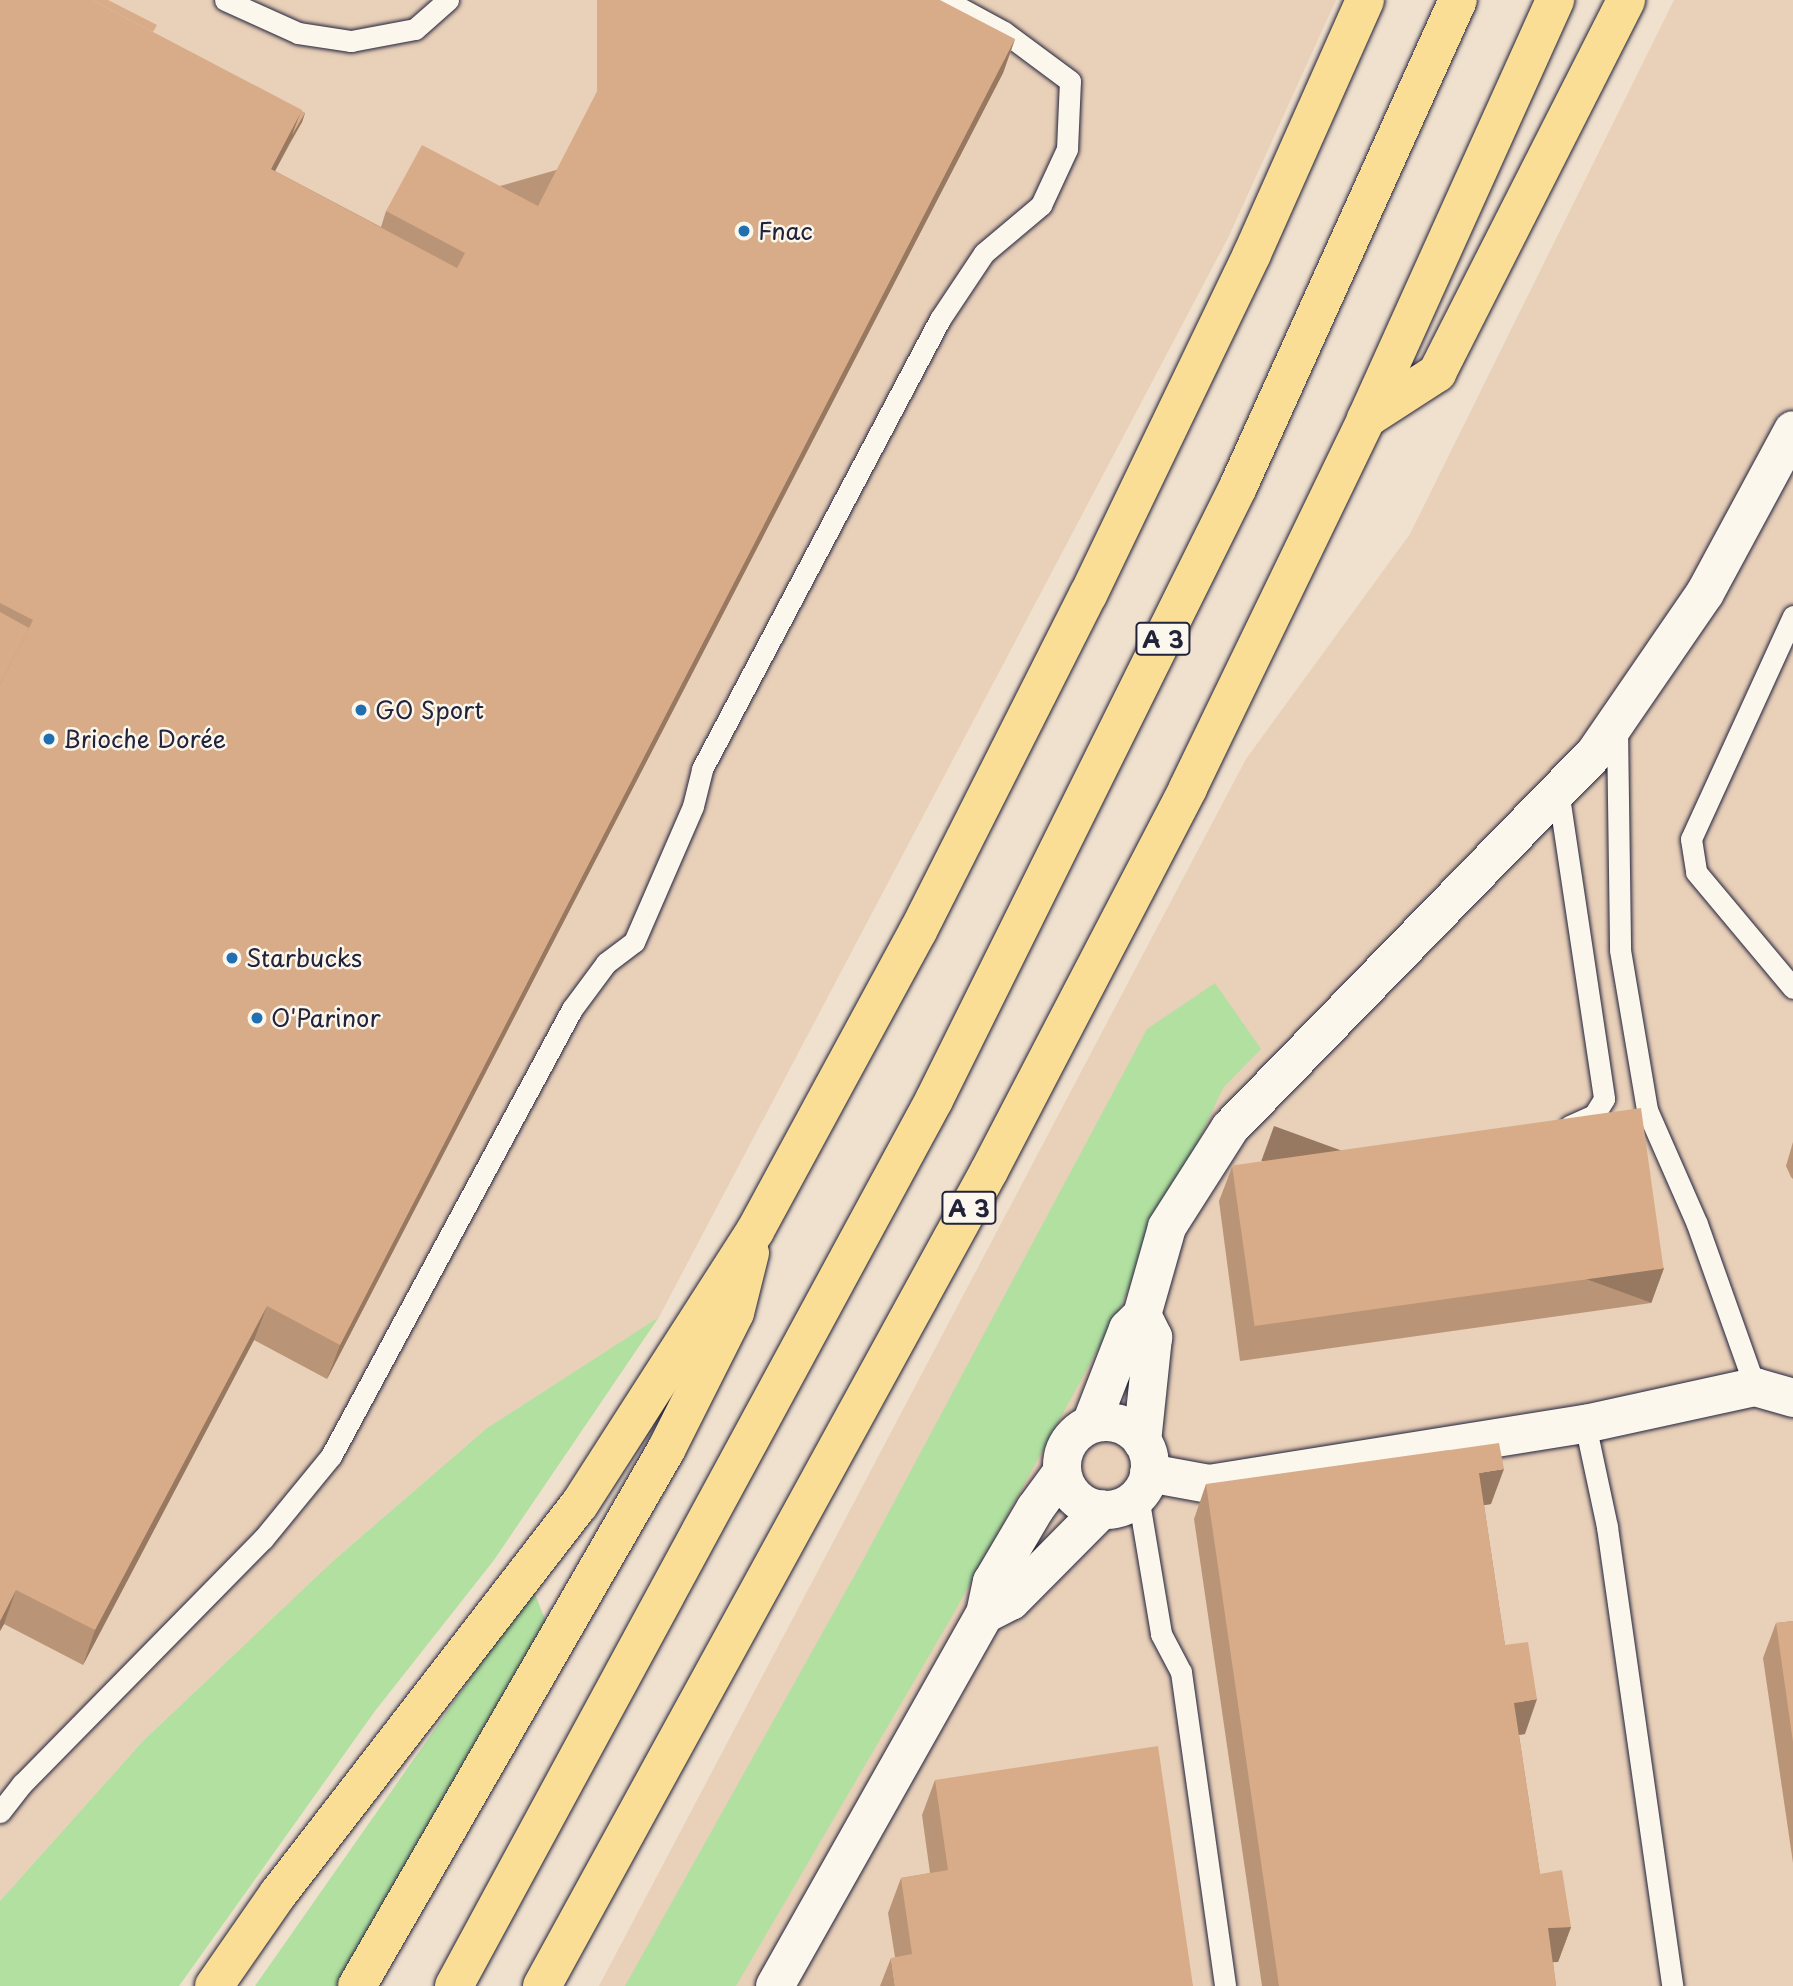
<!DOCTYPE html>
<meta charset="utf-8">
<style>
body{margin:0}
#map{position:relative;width:1793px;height:1986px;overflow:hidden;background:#f0e0ce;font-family:"Playpen Sans",sans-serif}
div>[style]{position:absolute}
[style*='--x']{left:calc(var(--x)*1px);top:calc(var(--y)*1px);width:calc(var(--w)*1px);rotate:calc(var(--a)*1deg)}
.built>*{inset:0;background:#e9d0b9}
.green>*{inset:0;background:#b1e0a0}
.roads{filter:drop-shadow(0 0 2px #22223b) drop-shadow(0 0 2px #22223b)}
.service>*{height:21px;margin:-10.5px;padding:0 10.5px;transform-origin:10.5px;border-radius:10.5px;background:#fbf7ec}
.minor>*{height:38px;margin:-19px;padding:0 19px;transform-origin:19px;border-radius:19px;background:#fbf7ec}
.minor>.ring{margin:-19px;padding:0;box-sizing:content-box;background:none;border:38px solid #fbf7ec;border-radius:50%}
.motorway>*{height:38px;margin:-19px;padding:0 19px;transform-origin:19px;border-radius:19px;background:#fbde96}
.wall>*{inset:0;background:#ba9476}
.shaded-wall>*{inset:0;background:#977860;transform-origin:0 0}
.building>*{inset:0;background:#d8ac89;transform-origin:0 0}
.dots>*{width:19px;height:19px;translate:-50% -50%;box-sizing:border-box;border:4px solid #fbf7ec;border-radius:50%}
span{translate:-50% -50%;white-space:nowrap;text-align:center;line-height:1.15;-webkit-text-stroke:5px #fbf7ec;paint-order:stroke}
.shield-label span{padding:2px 5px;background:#fbf7ec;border:2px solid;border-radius:5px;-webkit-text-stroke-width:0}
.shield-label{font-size:23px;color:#22223b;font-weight:700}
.poi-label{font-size:24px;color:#22223b}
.left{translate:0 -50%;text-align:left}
</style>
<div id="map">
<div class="built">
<i style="clip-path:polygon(0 0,1336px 0,1229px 236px,659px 1317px,487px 1428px,333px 1561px,143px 1741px,0 1901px)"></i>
<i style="clip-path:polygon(1674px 0,1793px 0,1793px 1986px,599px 1986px,1246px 759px,1410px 534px)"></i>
</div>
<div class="green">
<i style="clip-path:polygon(1215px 983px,1261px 1049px,1223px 1088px,1117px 1314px,954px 1613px,736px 1986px,625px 1986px,862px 1562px,1147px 1029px)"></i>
<i style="clip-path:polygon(659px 1317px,494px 1560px,375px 1711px,179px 1986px,0 1986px,0 1901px,143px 1741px,333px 1561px,487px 1428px)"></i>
<i style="clip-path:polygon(533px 1589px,546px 1622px,341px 1986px,255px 1986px)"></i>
</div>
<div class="roads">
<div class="service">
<i style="--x:225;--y:0;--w:80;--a:24.3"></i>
<i style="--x:298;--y:33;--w:54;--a:8.6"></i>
<i style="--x:351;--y:41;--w:65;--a:-10.6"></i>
<i style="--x:415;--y:29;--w:44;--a:-41.3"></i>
<i style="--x:1793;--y:616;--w:245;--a:114.6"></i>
<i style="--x:1691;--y:839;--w:33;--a:81"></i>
<i style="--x:1696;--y:872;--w:151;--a:50.1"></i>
<i style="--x:1617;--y:728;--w:222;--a:89.2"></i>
<i style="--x:1620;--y:950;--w:162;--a:80.4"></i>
<i style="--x:1647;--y:1110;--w:124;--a:66.3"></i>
<i style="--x:1697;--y:1224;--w:173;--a:70.4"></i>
<i style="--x:1558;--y:790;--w:312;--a:81.5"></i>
<i style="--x:1604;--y:1099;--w:19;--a:122"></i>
<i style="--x:1594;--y:1115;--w:27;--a:156"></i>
<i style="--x:1585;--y:1424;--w:105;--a:77.9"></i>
<i style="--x:1607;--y:1527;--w:464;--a:81.9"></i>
<i style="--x:1138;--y:1496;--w:140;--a:80.5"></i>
<i style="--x:1161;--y:1634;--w:43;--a:62.2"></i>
<i style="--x:1181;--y:1672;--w:317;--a:82"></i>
<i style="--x:0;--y:1812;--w:36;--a:-52"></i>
<i style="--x:22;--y:1784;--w:344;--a:-45.5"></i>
<i style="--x:263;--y:1539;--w:107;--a:-50.7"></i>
<i style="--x:331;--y:1456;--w:508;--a:-61.67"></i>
<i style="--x:572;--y:1009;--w:57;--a:-53.5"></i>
<i style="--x:606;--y:963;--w:35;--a:-37"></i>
<i style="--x:634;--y:942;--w:148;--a:-66.5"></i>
<i style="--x:693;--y:806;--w:38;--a:-76"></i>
<i style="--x:702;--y:769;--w:509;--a:-62.13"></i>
<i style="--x:940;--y:319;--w:79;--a:-56.3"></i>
<i style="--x:984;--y:253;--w:75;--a:-40.1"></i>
<i style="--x:1041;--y:205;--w:62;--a:-65.1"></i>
<i style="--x:1067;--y:149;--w:68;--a:-87.5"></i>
<i style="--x:1070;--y:81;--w:82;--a:-143.4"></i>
<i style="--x:1004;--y:32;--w:67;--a:-151.5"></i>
</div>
<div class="minor">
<i style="--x:1142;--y:1315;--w:25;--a:63"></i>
<i style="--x:1153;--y:1337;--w:105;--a:96"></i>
<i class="ring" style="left:1062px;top:1422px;width:50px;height:50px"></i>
<i style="--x:1091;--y:1424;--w:102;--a:-68.7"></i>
<i style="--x:1128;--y:1329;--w:20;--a:-45"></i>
<i style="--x:1142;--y:1315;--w:91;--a:-74.1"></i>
<i style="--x:1167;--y:1227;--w:117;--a:-57.5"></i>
<i style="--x:1230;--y:1128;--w:523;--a:-45.77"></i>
<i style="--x:1595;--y:753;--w:194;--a:-55.5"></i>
<i style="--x:1705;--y:593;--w:185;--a:-61.6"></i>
<i style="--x:1149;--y:1473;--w:61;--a:10.4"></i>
<i style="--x:1209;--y:1484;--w:381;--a:-9.1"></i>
<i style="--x:1585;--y:1424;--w:174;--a:-12.3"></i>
<i style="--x:1755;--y:1387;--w:40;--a:16"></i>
<i style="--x:985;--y:1614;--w:29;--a:-27"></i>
<i style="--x:1011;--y:1601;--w:129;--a:-45.3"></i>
<i style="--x:775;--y:1986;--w:427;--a:-60.6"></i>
<i style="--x:985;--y:1614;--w:33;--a:-78"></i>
<i style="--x:992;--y:1582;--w:85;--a:-59.5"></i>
<i style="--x:1035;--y:1509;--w:46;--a:-53.9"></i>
</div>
<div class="motorway">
<i style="--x:1366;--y:419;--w:85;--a:-32.9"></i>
<i style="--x:1437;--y:373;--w:418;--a:-63.1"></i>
<i style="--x:214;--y:1986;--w:112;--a:-55.2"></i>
<i style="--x:278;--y:1894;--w:492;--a:-52.3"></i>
<i style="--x:579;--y:1505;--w:326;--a:-57.3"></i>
<i style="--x:755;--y:1231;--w:341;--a:-61.5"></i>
<i style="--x:918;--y:931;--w:377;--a:-63.2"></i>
<i style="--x:1088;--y:595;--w:378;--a:-64.3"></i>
<i style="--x:1252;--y:254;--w:278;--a:-66"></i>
<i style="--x:357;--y:1986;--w:619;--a:-60.04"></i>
<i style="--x:666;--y:1450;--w:153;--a:-63.3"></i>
<i style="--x:735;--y:1313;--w:62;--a:-76"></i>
<i style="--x:454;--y:1986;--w:1008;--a:-61.55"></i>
<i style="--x:934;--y:1100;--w:684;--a:-63.62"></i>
<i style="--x:1238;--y:487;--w:534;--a:-65.69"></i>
<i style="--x:542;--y:1986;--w:930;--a:-61.26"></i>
<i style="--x:989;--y:1171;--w:432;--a:-62.5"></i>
<i style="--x:1188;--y:788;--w:410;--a:-64.2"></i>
<i style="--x:1366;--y:419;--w:460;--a:-65.7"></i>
</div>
</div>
<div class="wall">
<i style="clip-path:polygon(0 0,154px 33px,305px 113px,302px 122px,275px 171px,381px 227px,386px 211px,500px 186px,1015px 39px,1003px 73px,327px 1379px,254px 1340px,83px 1665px,4px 1624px,0 1631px)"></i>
<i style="clip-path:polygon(1793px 1142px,1793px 1179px,1791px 1177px,1786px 1166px)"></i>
<i style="clip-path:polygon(1232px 1167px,1664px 1268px,1651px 1303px,1240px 1361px,1219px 1201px)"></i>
<i style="clip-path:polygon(1206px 1484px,1491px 1504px,1484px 1505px,1505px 1645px,1525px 1734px,1519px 1735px,1540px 1874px,1571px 1927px,1558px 1962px,1553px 1962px,1556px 1986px,1262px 1986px,1194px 1519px)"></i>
<i style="clip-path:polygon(1793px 1621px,1793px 1863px,1763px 1658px,1776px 1623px)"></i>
<i style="clip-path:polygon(935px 1780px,1193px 1986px,895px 1957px,888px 1913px,901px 1878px,930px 1873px,922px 1815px)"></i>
<i style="clip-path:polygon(891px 1958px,895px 1986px,880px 1986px)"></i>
</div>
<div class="shaded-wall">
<i style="clip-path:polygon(1015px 39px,1003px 73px,327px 1379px,340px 1345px)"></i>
<i style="clip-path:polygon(302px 110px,292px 135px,305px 113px,302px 122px,289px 144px,258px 204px,271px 169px)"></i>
<i style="left:1664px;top:1268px;width:37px;height:415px;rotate:110deg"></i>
<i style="clip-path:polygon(267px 1306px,254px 1340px,83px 1665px,95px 1630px)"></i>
<i style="clip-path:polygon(1504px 1469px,1491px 1504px,1467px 1508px,1479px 1473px)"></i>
<i style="clip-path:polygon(16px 1590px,4px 1624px,0 1631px,0 1621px)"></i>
<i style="clip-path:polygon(1537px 1699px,1525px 1734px,1502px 1737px,1514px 1703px)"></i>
<i style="clip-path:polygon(1571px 1927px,1558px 1962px,1535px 1963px,1548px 1928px)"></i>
</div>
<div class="building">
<i style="clip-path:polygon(0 0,92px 0,302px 110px,271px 169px,457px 268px,465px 253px,386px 211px,422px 145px,538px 206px,644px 0,940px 0,1015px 39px,340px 1345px,267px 1306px,95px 1630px,16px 1590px,0 1621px,0 685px,33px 620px,0 603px)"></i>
<i style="clip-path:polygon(92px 0,108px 0,157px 25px,153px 32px)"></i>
<i style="left:597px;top:0;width:47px;height:210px"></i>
<i style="clip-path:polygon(301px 111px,305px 113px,292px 135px)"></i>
<i style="clip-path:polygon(0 612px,29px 628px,0 685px)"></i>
<i style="left:1641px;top:1108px;width:162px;height:413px;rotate:82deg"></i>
<i style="clip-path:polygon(1499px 1443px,1504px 1469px,1479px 1473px,1505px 1645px,1528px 1642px,1537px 1699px,1514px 1703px,1540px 1874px,1562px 1870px,1571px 1927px,1548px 1928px,1556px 1986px,1279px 1986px,1206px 1484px)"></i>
<i style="clip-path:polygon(1793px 1621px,1793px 1742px,1776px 1623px)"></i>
<i style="clip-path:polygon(1158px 1746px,1193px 1986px,895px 1986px,891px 1958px,912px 1954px,901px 1878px,948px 1870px,935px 1780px)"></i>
</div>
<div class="dots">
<i style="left:744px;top:231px;background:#1f6fb2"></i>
<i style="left:361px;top:710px;background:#1f6fb2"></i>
<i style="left:49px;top:739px;background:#1f6fb2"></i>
<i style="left:232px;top:958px;background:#1f6fb2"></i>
<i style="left:257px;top:1018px;background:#1f6fb2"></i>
</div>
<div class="shield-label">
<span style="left:1163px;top:639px">A 3</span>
<span style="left:969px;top:1208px">A 3</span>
</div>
<div class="poi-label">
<span class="left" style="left:758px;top:231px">Fnac</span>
<span class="left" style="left:375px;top:710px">GO Sport</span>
<span class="left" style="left:63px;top:739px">Brioche Dorée</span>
<span class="left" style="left:246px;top:958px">Starbucks</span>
<span class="left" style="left:271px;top:1018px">O'Parinor</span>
</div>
</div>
